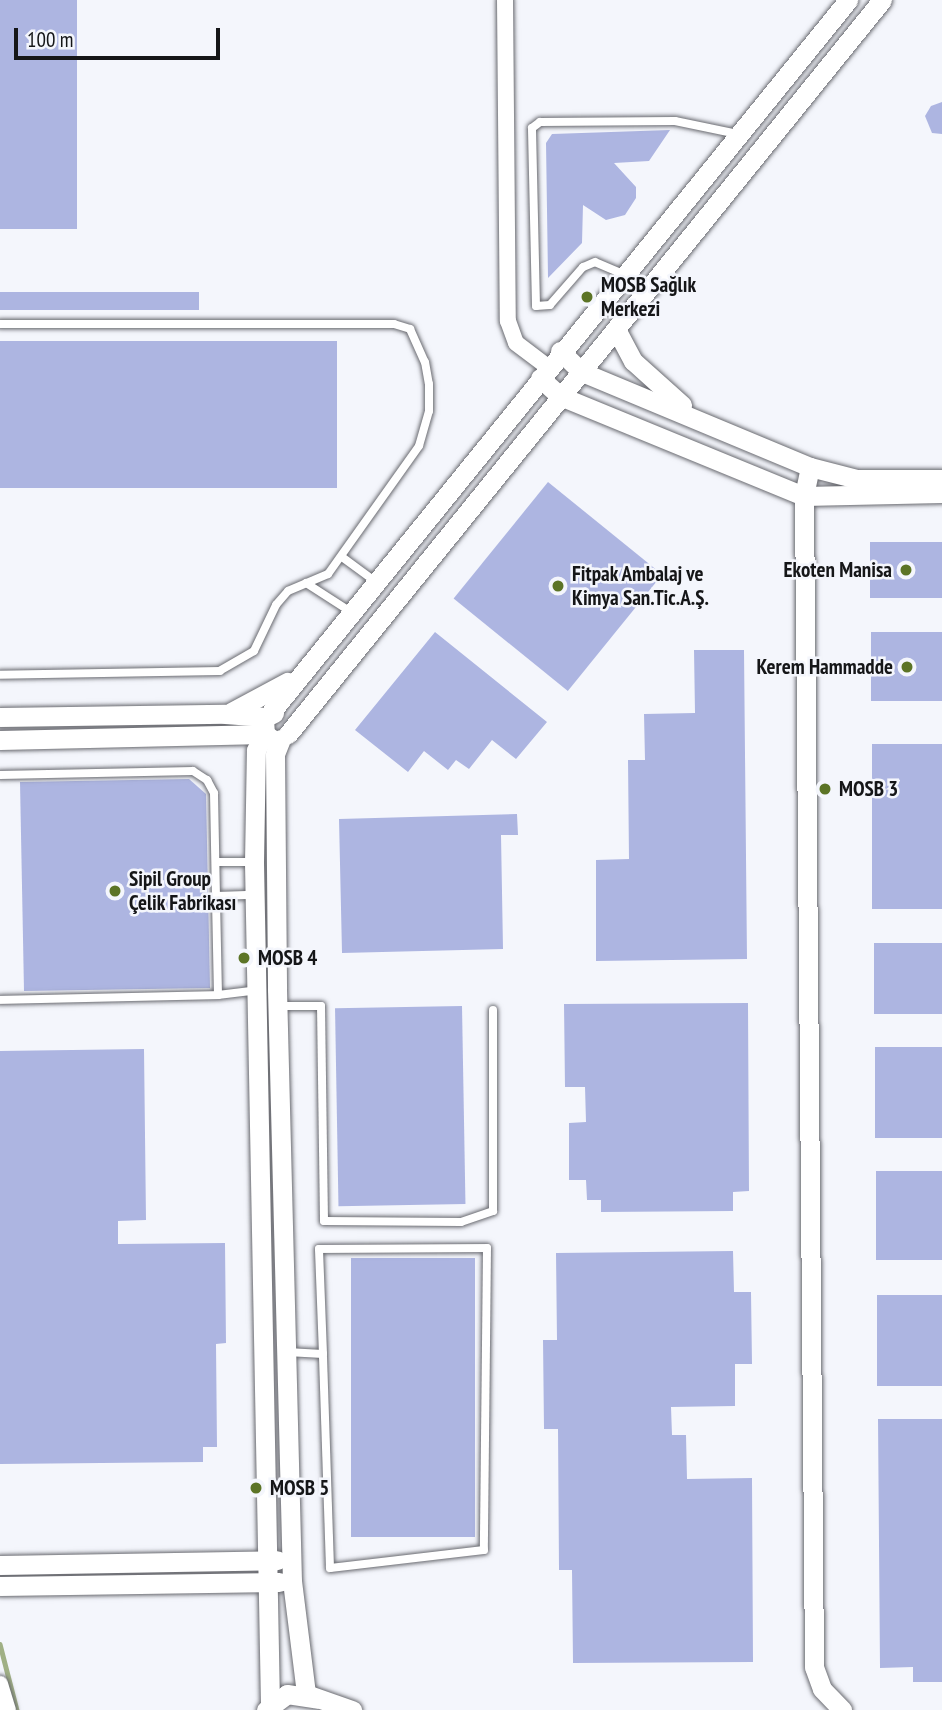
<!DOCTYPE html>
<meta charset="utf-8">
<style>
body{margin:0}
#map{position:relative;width:942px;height:1710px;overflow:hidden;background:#f4f6fc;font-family:"PT Sans Narrow",sans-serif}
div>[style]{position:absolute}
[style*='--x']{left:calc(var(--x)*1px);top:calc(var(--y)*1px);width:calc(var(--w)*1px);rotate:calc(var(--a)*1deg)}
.stream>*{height:4.5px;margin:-2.25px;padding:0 2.25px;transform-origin:2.25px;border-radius:2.25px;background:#a0b085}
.building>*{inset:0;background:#adb5e1;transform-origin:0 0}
.roads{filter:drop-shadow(0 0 2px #696a70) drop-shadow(0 0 2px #696a70)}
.service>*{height:8px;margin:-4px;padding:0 4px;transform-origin:4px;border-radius:4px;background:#fff}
.minor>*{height:16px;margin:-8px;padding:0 8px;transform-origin:8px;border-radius:8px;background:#fff}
.tertiary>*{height:19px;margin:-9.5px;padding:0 9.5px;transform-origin:9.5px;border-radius:9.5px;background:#fff}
.dots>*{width:19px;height:19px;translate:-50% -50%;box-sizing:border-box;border:4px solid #f4f6fc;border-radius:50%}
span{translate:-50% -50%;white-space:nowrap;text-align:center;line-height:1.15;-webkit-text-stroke:5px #f4f6fc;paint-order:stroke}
.poi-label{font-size:21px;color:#151618;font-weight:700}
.left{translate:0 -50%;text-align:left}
.right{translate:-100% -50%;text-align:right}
.scale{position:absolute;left:14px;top:28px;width:206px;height:32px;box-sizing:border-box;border:4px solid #151618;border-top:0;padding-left:9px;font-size:21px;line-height:24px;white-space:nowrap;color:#151618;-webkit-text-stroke:5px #f4f6fc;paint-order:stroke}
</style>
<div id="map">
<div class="stream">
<i style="--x:0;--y:1644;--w:68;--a:75.6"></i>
</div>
<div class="building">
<i style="left:0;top:0;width:77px;height:229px"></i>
<i style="clip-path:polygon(942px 102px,942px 134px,932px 133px,925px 116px,931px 106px)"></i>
<i style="clip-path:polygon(670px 130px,649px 161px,614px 163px,636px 187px,636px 198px,625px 215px,606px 220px,583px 205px,582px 243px,548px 278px,546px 143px,552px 134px)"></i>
<i style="left:199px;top:292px;width:18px;height:199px;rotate:90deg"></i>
<i style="left:337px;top:341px;width:147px;height:337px;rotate:90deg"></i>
<i style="left:548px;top:482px;width:147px;height:150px;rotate:39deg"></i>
<i style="left:870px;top:542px;width:72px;height:56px"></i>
<i style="clip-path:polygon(435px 632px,547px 722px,516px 759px,492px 740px,469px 769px,456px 760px,448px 770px,424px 751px,408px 772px,355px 730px)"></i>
<i style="left:942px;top:632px;width:69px;height:71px;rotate:90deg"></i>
<i style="clip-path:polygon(694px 650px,744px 650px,747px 959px,596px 961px,596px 860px,629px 859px,628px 760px,645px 760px,644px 714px,695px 713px)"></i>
<i style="left:942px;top:744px;width:165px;height:70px;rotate:90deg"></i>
<i style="clip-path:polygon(189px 779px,206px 794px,210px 988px,24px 991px,20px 782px)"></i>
<i style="clip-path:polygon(517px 814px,518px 835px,501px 835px,503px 949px,342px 953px,339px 819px)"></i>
<i style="left:874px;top:943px;width:68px;height:71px"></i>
<i style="clip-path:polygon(748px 1003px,749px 1191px,733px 1192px,733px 1211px,601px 1212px,601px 1200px,587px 1200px,586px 1180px,569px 1180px,569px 1123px,586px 1122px,585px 1087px,565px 1087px,564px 1004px)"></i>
<i style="left:462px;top:1006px;width:198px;height:127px;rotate:89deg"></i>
<i style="left:875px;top:1047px;width:67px;height:91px"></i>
<i style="clip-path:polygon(144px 1049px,146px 1220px,118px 1221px,118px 1244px,225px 1243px,226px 1343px,216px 1344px,217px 1447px,203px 1447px,203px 1462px,0 1464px,0 1051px)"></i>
<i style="left:876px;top:1171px;width:66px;height:89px"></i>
<i style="clip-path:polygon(733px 1251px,734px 1292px,751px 1292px,752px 1364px,735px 1364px,735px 1406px,671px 1407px,672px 1435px,686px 1435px,687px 1479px,752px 1478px,753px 1662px,573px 1663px,572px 1570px,559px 1570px,558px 1429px,544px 1429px,543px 1340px,557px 1340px,556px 1253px)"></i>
<i style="left:475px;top:1258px;width:279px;height:124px;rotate:90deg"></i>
<i style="left:942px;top:1295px;width:91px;height:65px;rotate:90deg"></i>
<i style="clip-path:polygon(878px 1419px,942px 1419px,942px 1682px,913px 1682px,913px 1667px,880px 1668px)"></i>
</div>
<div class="roads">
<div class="service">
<i style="--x:623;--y:274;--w:30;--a:-157"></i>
<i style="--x:595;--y:262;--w:13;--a:157"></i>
<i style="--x:583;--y:267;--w:50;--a:131"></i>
<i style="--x:550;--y:305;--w:14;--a:176"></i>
<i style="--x:536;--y:306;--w:178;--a:-91.3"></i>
<i style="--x:532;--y:128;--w:10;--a:-37"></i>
<i style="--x:540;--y:122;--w:135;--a:-0.4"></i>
<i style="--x:675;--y:121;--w:64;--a:11.7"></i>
<i style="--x:0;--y:324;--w:394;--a:0"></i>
<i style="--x:394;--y:324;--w:17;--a:17"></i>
<i style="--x:410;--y:329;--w:36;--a:66"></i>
<i style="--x:425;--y:362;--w:22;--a:80"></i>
<i style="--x:429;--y:384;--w:27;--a:90"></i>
<i style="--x:429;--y:411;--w:36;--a:106"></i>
<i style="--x:419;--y:446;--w:157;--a:125.4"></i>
<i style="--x:328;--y:574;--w:43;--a:157"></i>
<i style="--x:288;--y:591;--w:18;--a:131"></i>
<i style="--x:276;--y:605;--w:51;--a:115.6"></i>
<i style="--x:254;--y:651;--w:39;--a:150"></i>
<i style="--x:220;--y:671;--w:220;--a:179"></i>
<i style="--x:342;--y:557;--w:42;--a:36.3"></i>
<i style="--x:306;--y:583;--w:54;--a:32.8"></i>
<i style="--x:0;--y:775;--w:193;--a:-1.2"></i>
<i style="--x:193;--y:771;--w:17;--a:33"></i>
<i style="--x:207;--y:780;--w:15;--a:62"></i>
<i style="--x:214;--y:793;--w:103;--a:88.9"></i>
<i style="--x:216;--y:862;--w:38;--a:0"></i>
<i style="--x:218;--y:995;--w:39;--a:-7"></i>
<i style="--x:0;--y:1000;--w:218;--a:-1.3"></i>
<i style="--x:218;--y:995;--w:99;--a:-91.2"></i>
<i style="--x:216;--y:896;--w:38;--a:-2"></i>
<i style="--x:278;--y:1006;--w:43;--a:0"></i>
<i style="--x:321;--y:1006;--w:215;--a:89.2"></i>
<i style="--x:324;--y:1221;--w:137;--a:0.4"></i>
<i style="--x:461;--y:1222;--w:34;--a:-19"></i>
<i style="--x:493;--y:1211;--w:201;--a:-90"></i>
<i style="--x:287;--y:1352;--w:36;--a:3"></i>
<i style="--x:323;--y:1354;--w:105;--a:-92.2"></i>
<i style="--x:319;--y:1249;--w:168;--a:-0.3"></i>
<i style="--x:487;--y:1248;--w:302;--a:90.6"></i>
<i style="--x:484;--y:1550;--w:155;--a:173.3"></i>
<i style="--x:330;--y:1568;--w:214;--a:-91.9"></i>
</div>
<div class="minor">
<i style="--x:505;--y:0;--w:321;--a:89.5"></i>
<i style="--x:508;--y:321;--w:23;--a:70"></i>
<i style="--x:516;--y:343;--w:40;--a:37"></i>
<i style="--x:0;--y:1684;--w:27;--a:73"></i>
</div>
<div class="tertiary">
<i style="--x:617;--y:331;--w:34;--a:62"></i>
<i style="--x:633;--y:361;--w:66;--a:41.9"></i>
<i style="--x:560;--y:351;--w:30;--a:44"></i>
<i style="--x:582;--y:372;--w:247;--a:22.6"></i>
<i style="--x:810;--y:467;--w:49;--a:14.3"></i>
<i style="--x:857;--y:479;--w:85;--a:0"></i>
<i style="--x:540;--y:378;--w:27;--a:42"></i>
<i style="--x:560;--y:396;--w:264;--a:22.3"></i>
<i style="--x:804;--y:496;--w:138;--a:-1.2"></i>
<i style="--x:810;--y:467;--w:30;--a:102"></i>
<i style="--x:804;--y:496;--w:1171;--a:89.51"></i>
<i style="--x:814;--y:1667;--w:23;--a:70"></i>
<i style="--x:822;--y:1689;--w:29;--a:46"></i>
<i style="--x:231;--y:712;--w:64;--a:-28.2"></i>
<i style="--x:0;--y:717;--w:225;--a:-0.8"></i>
<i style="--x:225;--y:714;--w:41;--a:4.2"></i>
<i style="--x:266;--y:717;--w:9;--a:-27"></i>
<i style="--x:288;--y:734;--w:944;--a:-51.02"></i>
<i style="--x:281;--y:739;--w:16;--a:112"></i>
<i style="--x:275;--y:754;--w:235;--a:89.5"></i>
<i style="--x:277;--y:989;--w:592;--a:88.55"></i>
<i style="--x:292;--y:1581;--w:114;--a:82.9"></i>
<i style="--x:306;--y:1694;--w:49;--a:19.2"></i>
<i style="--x:0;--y:740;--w:265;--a:-1.3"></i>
<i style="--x:265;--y:734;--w:9;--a:36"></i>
<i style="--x:0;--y:1565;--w:277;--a:-1"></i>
<i style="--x:0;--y:1586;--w:279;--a:-0.8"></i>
<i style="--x:270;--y:1704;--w:842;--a:-91.09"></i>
<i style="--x:254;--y:862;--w:112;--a:-89"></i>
<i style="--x:256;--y:750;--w:18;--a:-61"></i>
<i style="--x:265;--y:734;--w:13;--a:-94"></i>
<i style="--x:264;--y:721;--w:928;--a:-50.99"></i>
<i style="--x:266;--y:1710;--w:26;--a:-37"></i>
<i style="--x:287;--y:1694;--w:30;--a:9"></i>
</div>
</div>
<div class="dots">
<i style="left:587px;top:297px;background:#5c7426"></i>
<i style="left:906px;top:570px;background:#5c7426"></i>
<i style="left:558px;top:586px;background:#5c7426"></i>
<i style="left:907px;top:667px;background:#5c7426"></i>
<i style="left:825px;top:789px;background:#5c7426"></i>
<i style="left:115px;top:891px;background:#5c7426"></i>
<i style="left:244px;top:958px;background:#5c7426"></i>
<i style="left:256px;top:1488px;background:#5c7426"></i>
</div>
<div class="poi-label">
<span class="left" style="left:601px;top:297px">MOSB Sağlık<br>Merkezi</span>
<span class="right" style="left:892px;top:570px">Ekoten Manisa</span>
<span class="left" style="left:572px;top:586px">Fitpak Ambalaj ve<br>Kimya San.Tic.A.Ş.</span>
<span class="right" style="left:893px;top:667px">Kerem Hammadde</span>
<span class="left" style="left:839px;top:789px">MOSB 3</span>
<span class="left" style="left:129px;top:891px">Sipil Group<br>Çelik Fabrikası</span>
<span class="left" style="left:258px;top:958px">MOSB 4</span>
<span class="left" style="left:270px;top:1488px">MOSB 5</span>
</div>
<div class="scale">100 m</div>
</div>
